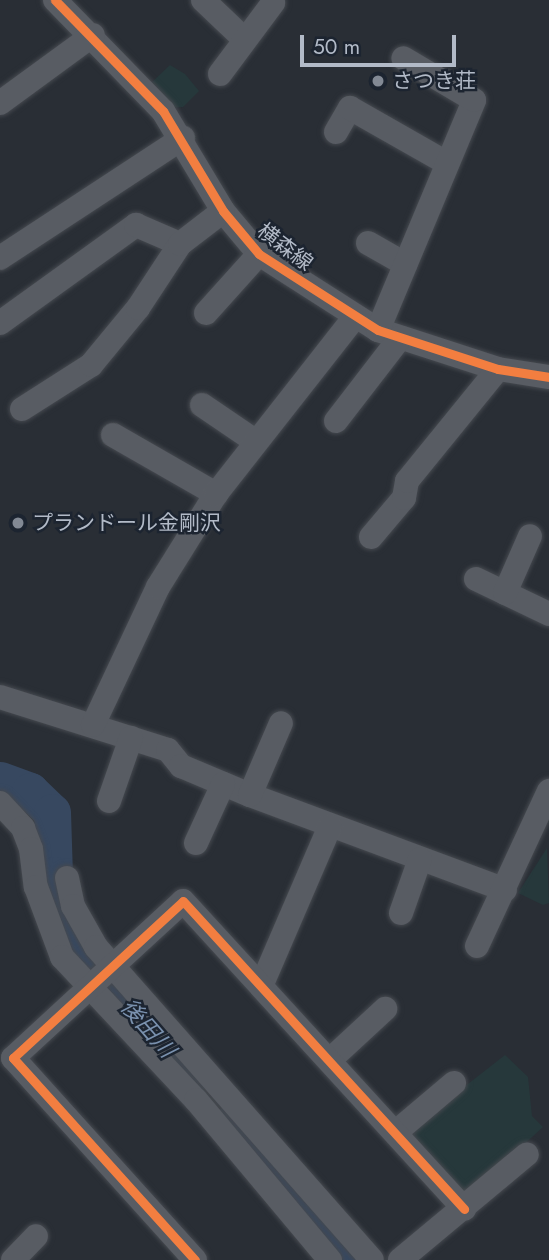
<!DOCTYPE html>
<meta charset="utf-8">
<style>
body{margin:0}
#map{position:relative;width:549px;height:1260px;overflow:hidden;background:#292e35;font-family:Jost,"Noto Sans JP",sans-serif}
div>[style]{position:absolute}
[style*='--x']{left:calc(var(--x)*1px);top:calc(var(--y)*1px);width:calc(var(--w)*1px);rotate:calc(var(--a)*1deg)}
.green>*{inset:0;background:#26383b}
.river>*{height:37px;margin:-18.5px;padding:0 18.5px;transform-origin:18.5px;border-radius:18.5px;background:#374860}
.roads{filter:drop-shadow(0 0 2px #45494f) drop-shadow(0 0 2px #45494f)}
.minor>*{height:24px;margin:-12px;padding:0 12px;transform-origin:12px;border-radius:12px;background:#585c63}
.cycleway>*{height:9px;margin:-4.5px;padding:0 4.5px;transform-origin:4.5px;border-radius:4.5px;background:#f27e40}
.dots>*{width:19px;height:19px;translate:-50% -50%;box-sizing:border-box;border:4px solid #1c2430;border-radius:50%}
span{translate:-50% -50%;white-space:nowrap;text-align:center;line-height:1.15;-webkit-text-stroke:5px #1c2430;paint-order:stroke}
.poi-label{font-size:21px;color:#b2bac7}
.left{translate:0 -50%;text-align:left}
.street-label{font-size:21px;color:#b2bac7}
.water-label{font-size:23px;color:#7a91ae;font-style:italic}
.scale{position:absolute;left:300px;top:35px;width:156px;height:32px;box-sizing:border-box;border:4px solid #b2bac7;border-top:0;padding-left:9px;font-size:21px;line-height:24px;white-space:nowrap;color:#b2bac7;-webkit-text-stroke:5px #1c2430;paint-order:stroke}
</style>
<div id="map">
<div class="green">
<i style="clip-path:polygon(170px 65px,185px 74px,199px 91px,183px 107px,168px 108px,150px 84px)"></i>
<i style="clip-path:polygon(547px 848px,549px 903px,543px 905px,518px 893px)"></i>
<i style="clip-path:polygon(505px 1055px,528px 1077px,532px 1116px,543px 1127px,473px 1191px,458px 1192px,404px 1134px)"></i>
</div>
<div class="river">
<i style="--x:0;--y:780;--w:32;--a:20"></i>
<i style="--x:30;--y:791;--w:30;--a:44"></i>
<i style="--x:52;--y:812;--w:63;--a:88.2"></i>
<i style="--x:54;--y:875;--w:57;--a:73.8"></i>
<i style="--x:70;--y:930;--w:36;--a:58"></i>
<i style="--x:89;--y:961;--w:153;--a:49.2"></i>
<i style="--x:230;--y:1124;--w:181;--a:48.6"></i>
</div>
<div class="roads">
<div class="minor">
<i style="--x:55;--y:0;--w:155;--a:45.8"></i>
<i style="--x:163;--y:111;--w:117;--a:59"></i>
<i style="--x:223;--y:211;--w:56;--a:50.1"></i>
<i style="--x:259;--y:254;--w:141;--a:32.6"></i>
<i style="--x:378;--y:330;--w:126;--a:18"></i>
<i style="--x:498;--y:369;--w:52;--a:8.9"></i>
<i style="--x:203;--y:0;--w:57;--a:43.6"></i>
<i style="--x:220;--y:74;--w:89;--a:-53.3"></i>
<i style="--x:0;--y:103;--w:115;--a:-36.2"></i>
<i style="--x:336;--y:132;--w:28;--a:-60"></i>
<i style="--x:350;--y:108;--w:112;--a:29.6"></i>
<i style="--x:368;--y:243;--w:43;--a:29.6"></i>
<i style="--x:0;--y:258;--w:219;--a:-33.3"></i>
<i style="--x:206;--y:313;--w:79;--a:-48.1"></i>
<i style="--x:0;--y:323;--w:168;--a:-35.8"></i>
<i style="--x:136;--y:225;--w:48;--a:23.4"></i>
<i style="--x:378;--y:330;--w:249;--a:-67.3"></i>
<i style="--x:474;--y:100;--w:82;--a:-149.4"></i>
<i style="--x:202;--y:405;--w:64;--a:34.2"></i>
<i style="--x:22;--y:409;--w:82;--a:-32.5"></i>
<i style="--x:91;--y:365;--w:74;--a:-50.5"></i>
<i style="--x:138;--y:308;--w:77;--a:-56.7"></i>
<i style="--x:180;--y:244;--w:54;--a:-37.5"></i>
<i style="--x:336;--y:421;--w:105;--a:-52.4"></i>
<i style="--x:113;--y:435;--w:119;--a:29.8"></i>
<i style="--x:371;--y:537;--w:51;--a:-49.8"></i>
<i style="--x:404;--y:498;--w:17;--a:-80"></i>
<i style="--x:407;--y:481;--w:144;--a:-50.9"></i>
<i style="--x:476;--y:579;--w:81;--a:25.6"></i>
<i style="--x:505;--y:593;--w:62;--a:-66.3"></i>
<i style="--x:0;--y:697;--w:176;--a:17.5"></i>
<i style="--x:168;--y:750;--w:21;--a:51"></i>
<i style="--x:181;--y:766;--w:75;--a:22.8"></i>
<i style="--x:250;--y:795;--w:272;--a:20.4"></i>
<i style="--x:93;--y:725;--w:153;--a:-64.8"></i>
<i style="--x:158;--y:587;--w:110;--a:-58.1"></i>
<i style="--x:216;--y:494;--w:225;--a:-51.9"></i>
<i style="--x:250;--y:795;--w:78;--a:-66.7"></i>
<i style="--x:109;--y:801;--w:67;--a:-70.8"></i>
<i style="--x:0;--y:803;--w:34;--a:47"></i>
<i style="--x:23;--y:828;--w:22;--a:69"></i>
<i style="--x:31;--y:849;--w:38;--a:83"></i>
<i style="--x:36;--y:887;--w:75;--a:69.6"></i>
<i style="--x:62;--y:957;--w:196;--a:46.9"></i>
<i style="--x:196;--y:1100;--w:209;--a:50.1"></i>
<i style="--x:196;--y:843;--w:65;--a:-65.4"></i>
<i style="--x:67;--y:878;--w:29;--a:78"></i>
<i style="--x:73;--y:906;--w:47;--a:60.7"></i>
<i style="--x:96;--y:947;--w:417;--a:48.6"></i>
<i style="--x:401;--y:913;--w:57;--a:-70.6"></i>
<i style="--x:477;--y:946;--w:171;--a:-65.1"></i>
<i style="--x:262;--y:984;--w:172;--a:-66.7"></i>
<i style="--x:331;--y:1059;--w:74;--a:-42.8"></i>
<i style="--x:396;--y:1132;--w:76;--a:-40.2"></i>
<i style="--x:13;--y:1260;--w:33;--a:-46"></i>
<i style="--x:195;--y:1260;--w:272;--a:-132"></i>
<i style="--x:13;--y:1058;--w:231;--a:-42.7"></i>
<i style="--x:183;--y:901;--w:417;--a:47.6"></i>
<i style="--x:400;--y:1260;--w:165;--a:-39.8"></i>
</div>
</div>
<div class="cycleway">
<i style="--x:55;--y:0;--w:155;--a:45.8"></i>
<i style="--x:163;--y:111;--w:117;--a:59"></i>
<i style="--x:223;--y:211;--w:56;--a:50.1"></i>
<i style="--x:259;--y:254;--w:141;--a:32.6"></i>
<i style="--x:378;--y:330;--w:126;--a:18"></i>
<i style="--x:498;--y:369;--w:52;--a:8.9"></i>
<i style="--x:195;--y:1260;--w:272;--a:-132"></i>
<i style="--x:13;--y:1058;--w:231;--a:-42.7"></i>
<i style="--x:183;--y:901;--w:417;--a:47.6"></i>
</div>
<div class="dots">
<i style="left:378px;top:81px;background:#828994"></i>
<i style="left:18px;top:523px;background:#828994"></i>
</div>
<div class="poi-label">
<span class="left" style="left:392px;top:81px">さつき荘</span>
<span class="left" style="left:32px;top:523px">プランドール金剛沢</span>
</div>
<div class="street-label">
<span style="left:285px;top:247px;rotate:37deg">横森線</span>
</div>
<div class="water-label">
<span style="left:148px;top:1028px;rotate:49deg">後田川</span>
</div>
<div class="scale">50 m</div>
</div>
